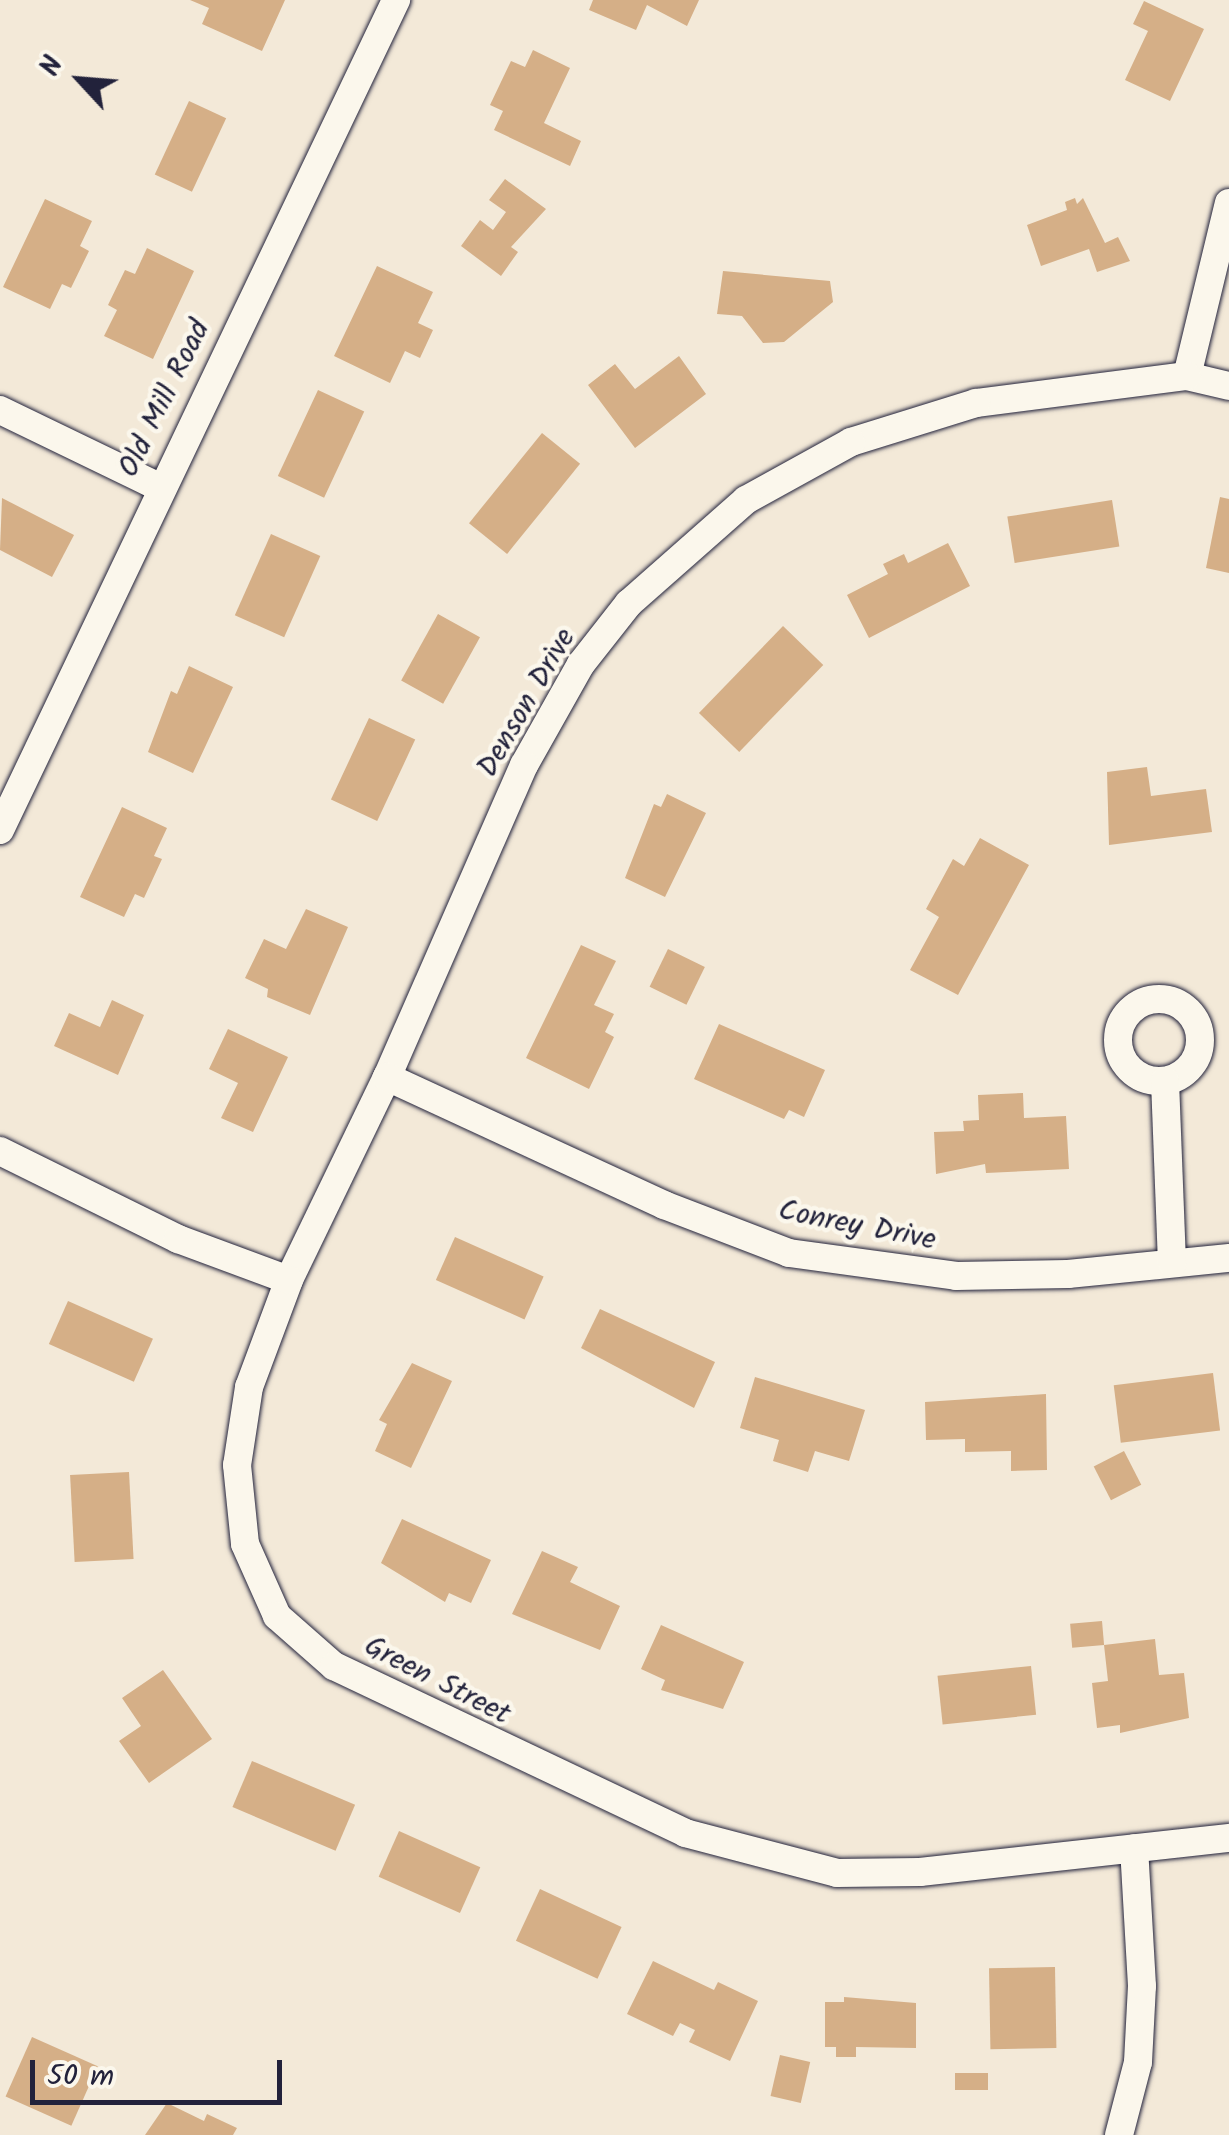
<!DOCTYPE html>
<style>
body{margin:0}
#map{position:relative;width:1229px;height:2135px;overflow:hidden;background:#f3e9d8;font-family:Kalam,sans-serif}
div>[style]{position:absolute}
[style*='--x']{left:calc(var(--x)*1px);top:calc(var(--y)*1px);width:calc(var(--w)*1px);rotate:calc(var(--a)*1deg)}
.building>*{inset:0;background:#d5af87;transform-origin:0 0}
.roads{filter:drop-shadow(0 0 2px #22223b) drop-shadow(0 0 2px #22223b)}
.street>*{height:28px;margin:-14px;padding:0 14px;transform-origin:14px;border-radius:14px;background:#fbf7ec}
.street>.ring{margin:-14px;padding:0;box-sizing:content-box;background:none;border:28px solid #fbf7ec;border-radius:50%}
span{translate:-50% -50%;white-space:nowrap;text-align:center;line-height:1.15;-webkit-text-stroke:9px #fbf7ec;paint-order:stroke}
.street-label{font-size:30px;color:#22223b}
.north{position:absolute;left:30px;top:30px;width:100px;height:100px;-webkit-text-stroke:8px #fbf7ec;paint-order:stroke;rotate:296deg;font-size:28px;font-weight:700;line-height:40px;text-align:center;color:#22223b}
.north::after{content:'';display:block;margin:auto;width:35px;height:45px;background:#22223b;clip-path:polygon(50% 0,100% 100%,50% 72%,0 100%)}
.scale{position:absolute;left:30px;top:2060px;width:252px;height:45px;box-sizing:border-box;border:5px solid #22223b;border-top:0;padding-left:12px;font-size:30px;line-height:35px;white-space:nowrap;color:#22223b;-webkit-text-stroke:8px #fbf7ec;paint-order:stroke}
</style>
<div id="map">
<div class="building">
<i style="clip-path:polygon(190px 0,285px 0,262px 51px,202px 24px,209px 8px)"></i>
<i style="clip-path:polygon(593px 0,699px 0,687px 26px,647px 5px,636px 30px,589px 10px)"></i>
<i style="clip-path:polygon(1144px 1px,1204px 29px,1170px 101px,1125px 80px,1148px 31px,1133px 24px)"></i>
<i style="clip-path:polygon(533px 50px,570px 68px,544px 123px,581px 141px,570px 166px,494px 130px,503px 111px,490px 105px,511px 61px,525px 67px)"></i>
<i style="left:189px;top:101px;width:41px;height:81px;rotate:25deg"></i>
<i style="clip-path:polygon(505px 179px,546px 209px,511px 247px,518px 252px,501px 276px,461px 246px,480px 220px,493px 230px,506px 212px,489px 200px)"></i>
<i style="clip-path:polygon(1075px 198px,1077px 204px,1083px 198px,1105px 243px,1118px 237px,1130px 261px,1097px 272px,1089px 249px,1041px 266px,1027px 225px,1067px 210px,1065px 202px)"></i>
<i style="clip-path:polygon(45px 199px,92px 221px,80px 246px,89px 251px,71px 288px,62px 284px,50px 309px,3px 287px)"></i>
<i style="clip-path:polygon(147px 248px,194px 271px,153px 359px,104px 336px,117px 310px,108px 305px,125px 270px,135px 274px)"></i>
<i style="clip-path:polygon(377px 266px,433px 292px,418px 323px,433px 330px,420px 358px,405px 351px,390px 383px,334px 356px)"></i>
<i style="clip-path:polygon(723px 271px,830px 281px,833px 302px,784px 342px,763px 343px,742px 316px,717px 314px)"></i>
<i style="clip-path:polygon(679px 356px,706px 394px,635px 448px,588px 385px,615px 364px,635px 389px)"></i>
<i style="left:318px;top:390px;width:51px;height:95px;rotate:25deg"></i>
<i style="left:542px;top:433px;width:49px;height:116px;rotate:39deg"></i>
<i style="clip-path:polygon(1220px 497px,1229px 499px,1229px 573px,1206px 568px)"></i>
<i style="clip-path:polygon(2px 498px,74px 535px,52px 577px,0 550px)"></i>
<i style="left:1112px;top:500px;width:47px;height:106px;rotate:81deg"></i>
<i style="left:271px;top:534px;width:54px;height:89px;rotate:24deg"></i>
<i style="clip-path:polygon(948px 543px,970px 586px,869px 638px,847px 595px,888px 574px,883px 564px,904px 554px,908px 563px)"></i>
<i style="left:438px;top:614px;width:48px;height:76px;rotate:29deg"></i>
<i style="left:783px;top:626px;width:56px;height:121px;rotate:44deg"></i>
<i style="clip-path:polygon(189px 666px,233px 687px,193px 773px,148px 752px,171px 691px,177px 694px)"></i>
<i style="left:369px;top:718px;width:51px;height:90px;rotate:25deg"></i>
<i style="clip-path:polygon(1147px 767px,1151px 796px,1206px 789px,1212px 832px,1109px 845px,1107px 772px)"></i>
<i style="clip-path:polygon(667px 794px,706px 813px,665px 897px,625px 878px,654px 804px,661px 807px)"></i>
<i style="clip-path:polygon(122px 807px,167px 828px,154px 856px,162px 859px,144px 898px,135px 894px,124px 917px,80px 897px)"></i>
<i style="clip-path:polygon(980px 838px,1029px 865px,958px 995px,910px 970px,939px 917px,926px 909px,953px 859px,964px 866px)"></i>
<i style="clip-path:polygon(306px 909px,348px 927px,310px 1015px,267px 997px,268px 989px,245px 978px,264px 939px,286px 949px)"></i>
<i style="clip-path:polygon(581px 945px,616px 961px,594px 1005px,614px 1014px,605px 1032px,614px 1037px,589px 1089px,526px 1058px)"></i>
<i style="left:668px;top:949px;width:41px;height:42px;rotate:26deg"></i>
<i style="clip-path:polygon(112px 1000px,144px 1015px,118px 1075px,54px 1046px,69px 1013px,100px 1027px)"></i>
<i style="clip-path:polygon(719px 1024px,825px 1070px,804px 1117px,789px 1110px,784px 1119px,694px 1079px)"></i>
<i style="clip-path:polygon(228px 1029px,288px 1057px,253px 1132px,221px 1118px,238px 1083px,209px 1069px)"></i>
<i style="clip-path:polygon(1023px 1093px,1024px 1118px,1066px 1116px,1069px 1169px,986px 1173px,985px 1164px,936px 1174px,934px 1132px,964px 1131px,963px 1121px,979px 1120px,978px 1095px)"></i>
<i style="left:455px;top:1237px;width:97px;height:47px;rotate:24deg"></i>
<i style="left:68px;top:1301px;width:93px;height:47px;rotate:24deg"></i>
<i style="clip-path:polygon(600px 1309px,715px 1362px,694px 1408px,581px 1348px)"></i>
<i style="clip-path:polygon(412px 1363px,452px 1381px,411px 1468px,375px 1451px,387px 1424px,379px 1420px)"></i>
<i style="left:1213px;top:1373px;width:58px;height:100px;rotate:83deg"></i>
<i style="clip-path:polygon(755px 1377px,865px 1410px,849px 1461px,815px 1451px,808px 1472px,773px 1461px,779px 1440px,740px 1428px)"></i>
<i style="clip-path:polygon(1046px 1394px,1047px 1470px,1011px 1471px,1011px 1451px,965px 1452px,965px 1439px,926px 1440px,925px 1402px)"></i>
<i style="left:1124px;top:1451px;width:38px;height:34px;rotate:63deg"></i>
<i style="left:129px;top:1472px;width:87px;height:59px;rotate:87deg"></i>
<i style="clip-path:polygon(402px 1519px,491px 1560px,471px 1603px,449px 1593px,445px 1602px,381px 1563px)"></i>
<i style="clip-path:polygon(542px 1551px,578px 1567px,570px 1582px,620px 1606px,600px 1650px,512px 1614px)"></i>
<i style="left:1102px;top:1621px;width:24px;height:32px;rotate:85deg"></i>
<i style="clip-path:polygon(661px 1625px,744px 1662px,723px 1709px,661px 1690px,665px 1680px,641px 1669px)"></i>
<i style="clip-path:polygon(1155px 1639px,1159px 1675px,1184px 1673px,1189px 1718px,1120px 1733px,1120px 1725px,1097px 1728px,1092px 1683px,1108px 1681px,1104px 1645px)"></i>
<i style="left:1031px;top:1666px;width:49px;height:94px;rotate:84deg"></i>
<i style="clip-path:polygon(163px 1670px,212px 1739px,149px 1783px,119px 1741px,141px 1726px,122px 1698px)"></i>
<i style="left:252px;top:1761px;width:112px;height:50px;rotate:23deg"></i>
<i style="left:399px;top:1831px;width:89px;height:50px;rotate:24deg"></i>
<i style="left:540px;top:1889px;width:90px;height:57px;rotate:25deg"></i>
<i style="clip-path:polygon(653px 1961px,714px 1990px,718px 1982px,758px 2001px,730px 2061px,689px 2042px,695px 2030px,680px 2023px,673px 2036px,627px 2014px)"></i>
<i style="left:1055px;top:1967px;width:81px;height:66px;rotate:89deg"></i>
<i style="clip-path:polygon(844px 1997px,916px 2003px,916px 2048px,856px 2047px,856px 2057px,836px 2057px,836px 2047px,825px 2047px,825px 2002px,844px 2002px)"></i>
<i style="left:32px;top:2037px;width:72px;height:65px;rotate:24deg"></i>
<i style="left:780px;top:2055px;width:31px;height:42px;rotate:13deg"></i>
<i style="left:988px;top:2073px;width:17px;height:33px;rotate:90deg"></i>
<i style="clip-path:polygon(167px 2103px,204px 2121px,207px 2114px,237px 2128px,233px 2135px,145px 2135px)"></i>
</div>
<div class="roads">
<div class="street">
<i style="--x:1187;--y:376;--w:178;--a:-76.4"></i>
<i style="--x:1229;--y:386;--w:43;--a:-166.6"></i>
<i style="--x:1187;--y:376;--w:213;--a:172.7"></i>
<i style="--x:976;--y:403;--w:131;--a:162.7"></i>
<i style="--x:851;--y:442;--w:120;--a:151.1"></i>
<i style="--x:746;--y:500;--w:156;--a:138.6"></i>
<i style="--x:629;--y:603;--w:78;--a:128.2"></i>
<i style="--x:581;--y:664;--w:116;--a:119.4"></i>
<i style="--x:524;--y:765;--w:341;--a:113.7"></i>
<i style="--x:387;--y:1077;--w:225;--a:115.8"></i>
<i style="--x:289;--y:1280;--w:114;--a:110.5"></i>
<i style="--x:249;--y:1387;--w:79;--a:98.7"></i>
<i style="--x:237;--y:1465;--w:79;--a:84.2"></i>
<i style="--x:245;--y:1544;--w:79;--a:66"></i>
<i style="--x:277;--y:1616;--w:76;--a:41.3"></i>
<i style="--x:334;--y:1666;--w:389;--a:25.4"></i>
<i style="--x:685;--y:1833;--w:157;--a:14.7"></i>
<i style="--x:837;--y:1873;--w:83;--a:-0.7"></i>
<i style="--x:920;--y:1872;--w:311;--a:-6.3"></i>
<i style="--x:0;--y:410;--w:177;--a:25.8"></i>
<i style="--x:0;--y:830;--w:920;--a:-64.49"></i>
<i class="ring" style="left:1118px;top:999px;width:54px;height:54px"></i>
<i style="--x:387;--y:1077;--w:305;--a:24.8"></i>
<i style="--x:664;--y:1205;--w:134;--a:21"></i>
<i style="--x:789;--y:1253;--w:169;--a:7.8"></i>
<i style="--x:956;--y:1276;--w:112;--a:-1"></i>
<i style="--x:1068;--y:1274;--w:162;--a:-5.7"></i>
<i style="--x:1165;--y:1081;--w:182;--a:87.8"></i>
<i style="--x:0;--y:1151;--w:199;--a:26.3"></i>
<i style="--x:178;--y:1239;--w:118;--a:20.3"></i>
<i style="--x:1119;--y:2135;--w:75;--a:-75.4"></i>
<i style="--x:1138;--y:2062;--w:76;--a:-87"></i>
<i style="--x:1142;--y:1986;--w:138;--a:-93.3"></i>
</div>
</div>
<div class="street-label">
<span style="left:165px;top:399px;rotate:-64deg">Old Mill Road</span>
<span style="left:527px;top:703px;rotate:-60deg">Denson Drive</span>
<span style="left:857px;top:1226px;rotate:11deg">Conrey Drive</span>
<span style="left:437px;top:1681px;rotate:27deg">Green Street</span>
</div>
<div class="north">N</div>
<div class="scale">50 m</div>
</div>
